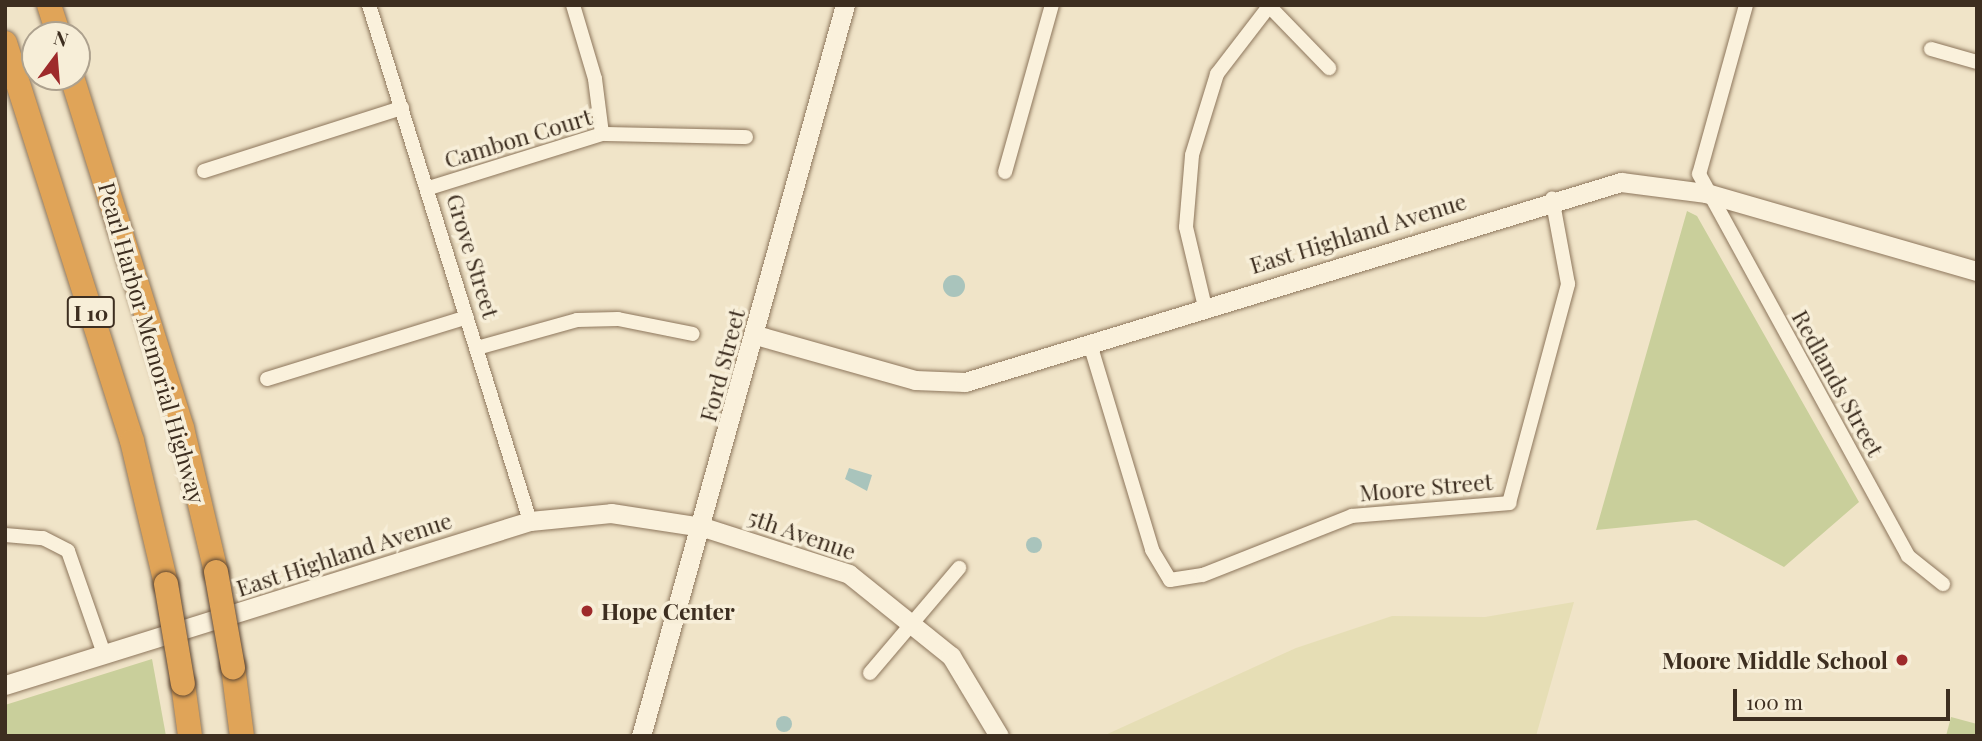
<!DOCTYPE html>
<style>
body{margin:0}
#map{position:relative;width:1982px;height:741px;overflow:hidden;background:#f0e4c8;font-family:"Playfair Display",serif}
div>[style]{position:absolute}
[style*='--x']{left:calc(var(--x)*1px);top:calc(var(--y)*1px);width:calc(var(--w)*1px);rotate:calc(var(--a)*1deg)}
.farmland>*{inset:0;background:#e6deb5}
.green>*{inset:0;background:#c9cf9b}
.water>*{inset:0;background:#a9c4bc}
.round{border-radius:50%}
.roads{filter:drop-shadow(0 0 2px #8d765c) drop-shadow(0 0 2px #8d765c)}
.street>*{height:14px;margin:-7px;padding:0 7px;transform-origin:7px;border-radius:7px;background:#faf1dc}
.secondary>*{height:19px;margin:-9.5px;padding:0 9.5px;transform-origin:9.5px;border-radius:9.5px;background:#faf1dc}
.highway>*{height:24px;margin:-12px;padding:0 12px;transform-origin:12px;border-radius:12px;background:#e0a458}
.bridges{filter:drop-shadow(0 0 2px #5b4430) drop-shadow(0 0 2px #5b4430)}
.highway-bridge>*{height:24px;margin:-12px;padding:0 12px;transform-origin:12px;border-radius:12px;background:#e0a458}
.dots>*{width:19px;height:19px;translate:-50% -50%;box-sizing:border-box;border:4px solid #f7eed8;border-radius:50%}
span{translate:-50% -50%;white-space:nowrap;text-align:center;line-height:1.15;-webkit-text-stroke:7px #f7eed8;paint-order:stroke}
.shield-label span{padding:2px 5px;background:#f7eed8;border:2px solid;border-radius:5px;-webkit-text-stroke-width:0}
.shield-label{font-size:21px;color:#3d2e20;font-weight:700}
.street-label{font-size:23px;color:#3d2e20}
.poi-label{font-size:23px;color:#3d2e20;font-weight:700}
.left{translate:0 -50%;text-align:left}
.right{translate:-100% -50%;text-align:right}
.frame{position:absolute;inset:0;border:7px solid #3d2e20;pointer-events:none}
.north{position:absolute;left:21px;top:21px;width:70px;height:70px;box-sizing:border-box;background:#f7eed8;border:2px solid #ada18e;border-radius:50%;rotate:16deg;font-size:19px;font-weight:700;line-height:28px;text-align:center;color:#3d2e20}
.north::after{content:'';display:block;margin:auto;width:24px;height:32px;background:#9e2a2b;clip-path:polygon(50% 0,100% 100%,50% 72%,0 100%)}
.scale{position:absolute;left:1733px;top:689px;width:217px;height:32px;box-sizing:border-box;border:4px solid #3d2e20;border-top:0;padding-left:9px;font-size:21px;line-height:24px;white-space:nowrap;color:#3d2e20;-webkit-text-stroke:5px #f7eed8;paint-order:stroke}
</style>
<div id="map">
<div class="farmland">
<i style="clip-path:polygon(1574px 602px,1536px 736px,1103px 736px,1296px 648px,1392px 616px,1485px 617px)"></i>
</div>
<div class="green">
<i style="clip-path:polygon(1687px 211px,1697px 216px,1859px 502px,1784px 567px,1696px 520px,1596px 530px)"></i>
<i style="clip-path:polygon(152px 659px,166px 736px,5px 736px,5px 705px)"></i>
<i style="clip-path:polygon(1951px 717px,1977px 724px,1977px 736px,1946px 736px)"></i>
</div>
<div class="water">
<i class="round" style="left:943px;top:275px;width:22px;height:22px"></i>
<i style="clip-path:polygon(849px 468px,872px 475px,867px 491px,845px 479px)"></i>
<i class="round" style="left:1026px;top:537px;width:16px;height:16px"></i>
<i class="round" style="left:776px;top:716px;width:16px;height:16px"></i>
</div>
<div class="roads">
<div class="street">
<i style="--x:369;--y:5;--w:541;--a:72.67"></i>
<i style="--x:573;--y:5;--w:77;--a:73.4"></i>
<i style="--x:595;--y:79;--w:55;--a:82.7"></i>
<i style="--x:1268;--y:5;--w:88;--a:45.9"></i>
<i style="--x:1746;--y:5;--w:175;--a:105.5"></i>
<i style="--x:1699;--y:174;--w:435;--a:61.3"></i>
<i style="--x:1908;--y:556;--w:45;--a:38.7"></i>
<i style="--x:1931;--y:49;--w:48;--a:15.8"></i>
<i style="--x:204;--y:171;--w:208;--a:-17.7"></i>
<i style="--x:1005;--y:172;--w:173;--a:-74.3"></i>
<i style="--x:429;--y:188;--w:181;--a:-17.3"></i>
<i style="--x:602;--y:134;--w:144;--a:1.2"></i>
<i style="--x:1205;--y:307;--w:82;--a:-103.4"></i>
<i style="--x:1186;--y:227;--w:72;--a:-85.2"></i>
<i style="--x:1192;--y:155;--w:85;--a:-72.8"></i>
<i style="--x:1217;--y:74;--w:87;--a:-52.5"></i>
<i style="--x:1090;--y:344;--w:215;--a:73.2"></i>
<i style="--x:1152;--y:550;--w:35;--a:59"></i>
<i style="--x:1170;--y:580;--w:33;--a:-9"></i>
<i style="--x:1203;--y:575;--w:160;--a:-21.6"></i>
<i style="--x:1352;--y:516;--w:158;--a:-4.7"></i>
<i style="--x:1509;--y:503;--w:227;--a:-74.9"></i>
<i style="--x:1568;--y:284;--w:87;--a:-100.5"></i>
<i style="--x:477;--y:348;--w:104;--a:-15.6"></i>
<i style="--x:577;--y:320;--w:41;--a:-1.4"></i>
<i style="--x:618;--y:319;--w:76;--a:11.3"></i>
<i style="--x:267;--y:379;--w:209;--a:-17.2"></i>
<i style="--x:5;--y:535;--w:38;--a:5"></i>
<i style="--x:43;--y:538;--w:28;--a:27"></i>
<i style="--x:68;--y:551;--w:109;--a:70.7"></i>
<i style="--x:870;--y:673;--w:138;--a:-49.7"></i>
</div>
<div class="secondary">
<i style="--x:756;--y:335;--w:165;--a:15.8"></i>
<i style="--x:915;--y:380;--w:50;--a:2.3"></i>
<i style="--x:965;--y:382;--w:686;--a:-16.96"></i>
<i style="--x:1621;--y:182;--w:86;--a:7.4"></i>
<i style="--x:1706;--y:193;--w:282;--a:16.1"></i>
<i style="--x:5;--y:685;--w:550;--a:-17.35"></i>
<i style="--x:530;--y:521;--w:81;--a:-5.6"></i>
<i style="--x:611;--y:513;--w:93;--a:8.7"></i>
<i style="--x:703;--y:527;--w:153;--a:17.8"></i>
<i style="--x:849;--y:574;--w:131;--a:38.8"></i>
<i style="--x:951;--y:656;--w:93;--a:59"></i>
<i style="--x:641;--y:736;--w:759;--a:-74.41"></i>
</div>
<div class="highway">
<i style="--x:49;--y:5;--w:32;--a:72"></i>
<i style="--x:5;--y:43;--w:418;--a:72.3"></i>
<i style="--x:132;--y:441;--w:147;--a:76.6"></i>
<i style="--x:72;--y:77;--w:368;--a:72.6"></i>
<i style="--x:182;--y:428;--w:148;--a:76.7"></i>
<i style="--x:233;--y:667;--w:70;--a:82.6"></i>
<i style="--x:183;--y:684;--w:52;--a:82.3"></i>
</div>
</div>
<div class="bridges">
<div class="highway-bridge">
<i style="--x:216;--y:572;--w:97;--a:79.9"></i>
<i style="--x:166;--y:584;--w:101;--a:80.4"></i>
</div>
</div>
<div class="dots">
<i style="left:587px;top:611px;background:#9e2a2b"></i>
<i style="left:1902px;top:660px;background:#9e2a2b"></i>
</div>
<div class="shield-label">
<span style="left:91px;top:312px">I 10</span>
</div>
<div class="street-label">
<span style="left:518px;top:138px;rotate:-17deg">Cambon Court</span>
<span style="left:1358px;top:233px;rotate:-17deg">East Highland Avenue</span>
<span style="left:473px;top:256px;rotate:73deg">Grove Street</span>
<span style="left:152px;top:343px;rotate:74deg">Pearl Harbor Memorial Highway</span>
<span style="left:722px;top:365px;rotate:-75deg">Ford Street</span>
<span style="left:1838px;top:383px;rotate:61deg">Redlands Street</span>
<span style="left:1426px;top:487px;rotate:-5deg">Moore Street</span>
<span style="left:802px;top:534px;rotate:19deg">5th Avenue</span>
<span style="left:344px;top:554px;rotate:-18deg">East Highland Avenue</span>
</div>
<div class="poi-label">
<span class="left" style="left:601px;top:611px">Hope Center</span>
<span class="right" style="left:1888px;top:660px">Moore Middle School</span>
</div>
<div class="frame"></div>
<div class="north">N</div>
<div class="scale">100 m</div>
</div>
